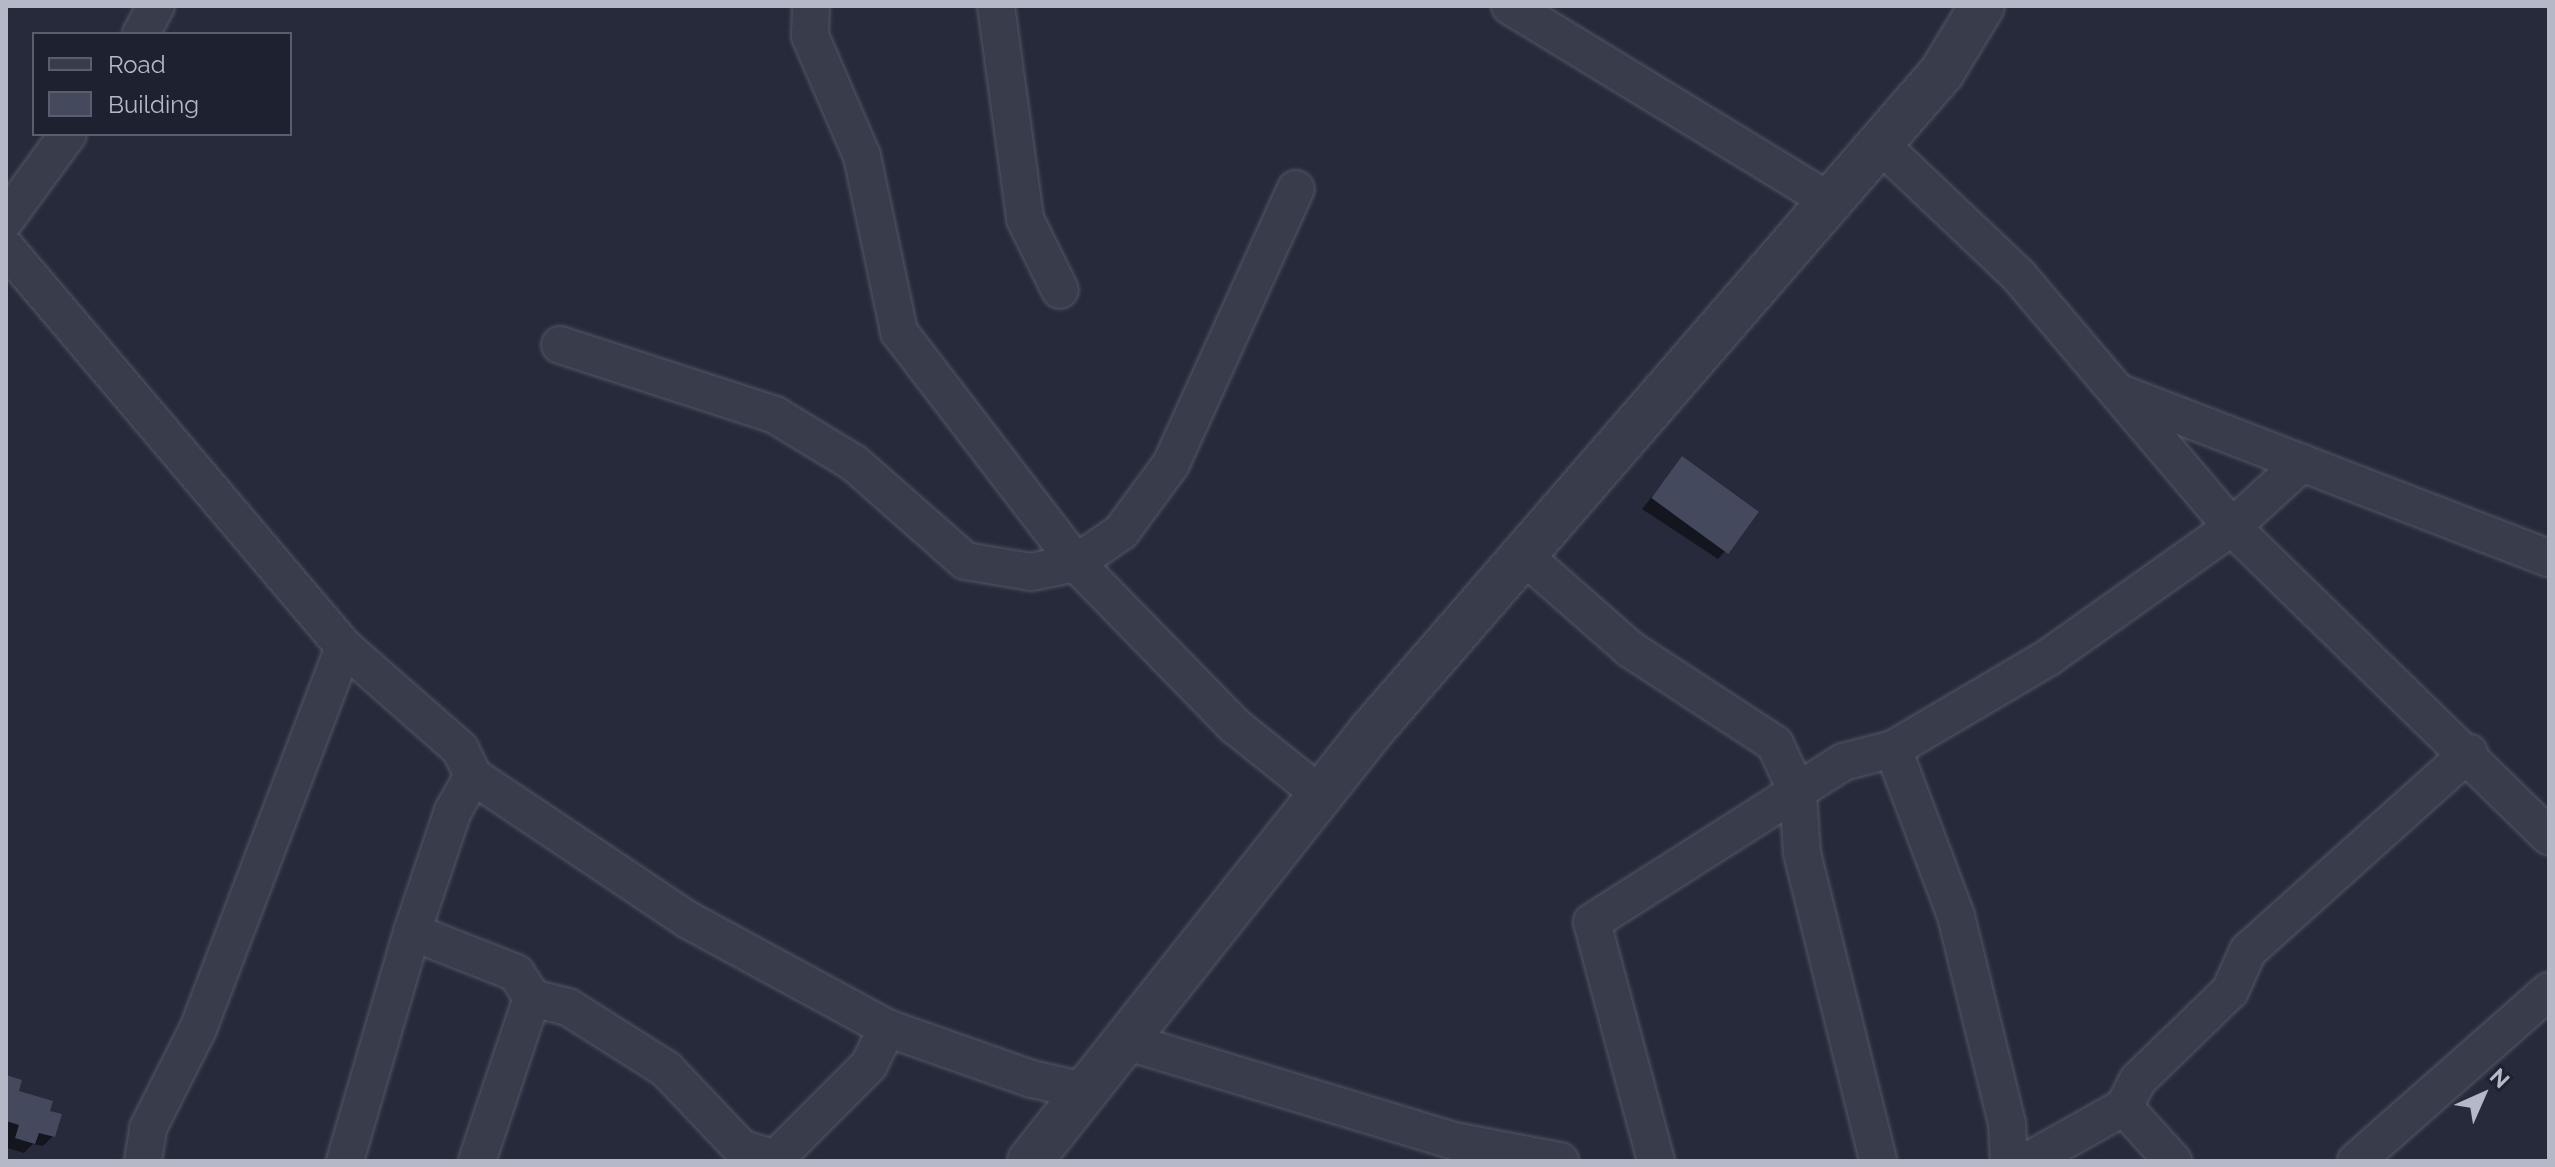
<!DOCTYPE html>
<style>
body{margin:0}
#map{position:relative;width:2555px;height:1167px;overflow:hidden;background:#262a3b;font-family:Raleway,sans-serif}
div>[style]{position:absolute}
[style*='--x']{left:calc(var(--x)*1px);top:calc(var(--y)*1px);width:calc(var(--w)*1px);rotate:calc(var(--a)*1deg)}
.shadow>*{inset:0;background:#0007}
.building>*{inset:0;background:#45495d;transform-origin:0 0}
.roads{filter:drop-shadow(0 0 2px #545766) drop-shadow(0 0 2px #545766)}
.minor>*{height:36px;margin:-18px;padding:0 18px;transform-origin:18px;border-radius:18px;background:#393c4b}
.tertiary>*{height:44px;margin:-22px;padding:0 22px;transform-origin:22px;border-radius:22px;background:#393c4b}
span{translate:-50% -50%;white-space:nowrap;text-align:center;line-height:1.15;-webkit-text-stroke:8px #1e2130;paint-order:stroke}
.frame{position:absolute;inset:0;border:8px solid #b5b8c7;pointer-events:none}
.legend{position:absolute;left:32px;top:32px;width:260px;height:104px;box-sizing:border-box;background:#1e2130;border:2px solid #5a5d6c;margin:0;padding:10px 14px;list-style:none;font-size:24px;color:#b5b8c7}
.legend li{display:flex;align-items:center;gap:16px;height:40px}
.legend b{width:40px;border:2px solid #5a5d6c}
.north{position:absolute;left:2443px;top:1055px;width:80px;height:80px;-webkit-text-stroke:6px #1e2130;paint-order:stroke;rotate:45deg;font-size:22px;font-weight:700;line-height:32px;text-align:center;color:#b5b8c7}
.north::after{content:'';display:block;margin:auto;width:28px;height:36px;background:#b5b8c7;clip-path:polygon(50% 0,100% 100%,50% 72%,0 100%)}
</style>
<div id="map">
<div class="shadow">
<i style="clip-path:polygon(1683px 458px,1728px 548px,1718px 559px,1642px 509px)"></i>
<i style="clip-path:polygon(6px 1077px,16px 1092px,47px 1112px,53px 1136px,43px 1146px,33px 1144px,24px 1153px,7px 1148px)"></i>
</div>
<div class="building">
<i style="left:1682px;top:456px;width:95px;height:52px;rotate:36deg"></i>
<i style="clip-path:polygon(6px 1075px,22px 1080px,19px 1091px,53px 1101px,50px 1111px,62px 1114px,55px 1137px,39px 1133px,35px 1144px,15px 1138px,19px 1125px,6px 1121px)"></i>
</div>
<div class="roads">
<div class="minor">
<i style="--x:811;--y:6;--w:30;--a:92"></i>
<i style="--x:810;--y:36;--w:131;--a:66.6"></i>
<i style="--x:862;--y:156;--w:180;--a:78.1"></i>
<i style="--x:899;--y:332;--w:291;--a:52.5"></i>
<i style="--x:1076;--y:563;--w:228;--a:45.7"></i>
<i style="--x:1235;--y:726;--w:110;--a:38.7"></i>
<i style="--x:996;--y:6;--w:215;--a:82.2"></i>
<i style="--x:1025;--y:219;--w:79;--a:63.8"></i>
<i style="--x:1510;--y:6;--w:375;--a:31.4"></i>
<i style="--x:141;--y:34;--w:32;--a:-62"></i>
<i style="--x:1880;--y:144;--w:192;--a:43.5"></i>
<i style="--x:2019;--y:276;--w:329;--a:49.7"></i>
<i style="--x:2232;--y:527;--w:443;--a:44.3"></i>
<i style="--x:6;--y:219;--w:105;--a:-53.9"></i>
<i style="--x:6;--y:248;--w:523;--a:49.73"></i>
<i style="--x:344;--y:647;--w:154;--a:41.3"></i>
<i style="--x:460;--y:749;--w:30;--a:64"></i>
<i style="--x:473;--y:776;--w:259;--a:33.8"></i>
<i style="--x:688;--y:920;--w:226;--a:28.5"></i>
<i style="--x:887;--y:1028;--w:154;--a:19.4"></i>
<i style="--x:1032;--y:1079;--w:54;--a:12.8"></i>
<i style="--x:560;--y:345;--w:226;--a:18"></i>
<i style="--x:775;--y:415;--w:92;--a:31.3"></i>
<i style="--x:854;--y:463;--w:148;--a:41.4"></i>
<i style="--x:965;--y:561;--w:67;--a:9.5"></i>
<i style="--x:1031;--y:572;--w:46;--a:-11.3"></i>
<i style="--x:1076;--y:563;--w:55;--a:-34.6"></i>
<i style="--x:1121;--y:532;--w:84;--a:-53.7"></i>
<i style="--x:1171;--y:464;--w:302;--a:-65.6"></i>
<i style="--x:2123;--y:394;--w:456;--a:21.1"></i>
<i style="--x:1523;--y:555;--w:142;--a:41.3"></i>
<i style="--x:1630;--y:649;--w:173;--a:33.2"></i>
<i style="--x:1775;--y:744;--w:55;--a:65.3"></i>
<i style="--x:1798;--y:794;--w:59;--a:86.1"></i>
<i style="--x:1802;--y:853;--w:317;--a:76.1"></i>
<i style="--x:1893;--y:749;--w:178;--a:69.3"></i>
<i style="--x:1956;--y:916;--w:214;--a:76.2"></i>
<i style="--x:2007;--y:1124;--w:37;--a:87"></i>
<i style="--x:412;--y:932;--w:112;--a:21.5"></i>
<i style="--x:516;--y:973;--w:30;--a:57"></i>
<i style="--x:532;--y:998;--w:37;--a:14"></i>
<i style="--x:568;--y:1007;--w:116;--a:32.3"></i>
<i style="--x:666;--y:1069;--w:109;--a:46.5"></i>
<i style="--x:741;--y:1148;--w:36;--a:18"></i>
<i style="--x:775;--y:1159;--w:133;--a:-45"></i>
<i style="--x:869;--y:1065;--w:41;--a:-64.1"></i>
<i style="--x:1125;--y:1041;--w:345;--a:16.9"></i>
<i style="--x:1455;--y:1141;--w:107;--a:10.8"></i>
<i style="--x:2124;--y:1107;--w:73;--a:47.8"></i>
<i style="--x:143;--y:1161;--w:33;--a:-81"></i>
<i style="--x:148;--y:1128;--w:111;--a:-63.2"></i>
<i style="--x:198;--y:1029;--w:409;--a:-69.1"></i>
<i style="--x:345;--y:1161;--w:239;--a:-73.7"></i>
<i style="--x:412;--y:932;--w:128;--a:-71.3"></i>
<i style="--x:453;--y:811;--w:40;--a:-60.3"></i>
<i style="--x:477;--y:1161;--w:172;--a:-71.4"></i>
<i style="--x:1656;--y:1161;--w:247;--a:-105"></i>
<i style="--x:1592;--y:922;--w:298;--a:-32.5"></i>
<i style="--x:1843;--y:762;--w:52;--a:-14.6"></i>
<i style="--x:1893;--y:749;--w:181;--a:-30.5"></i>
<i style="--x:2049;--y:657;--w:224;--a:-35.4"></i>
<i style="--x:2232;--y:527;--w:95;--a:-42.4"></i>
<i style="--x:2028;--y:1161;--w:110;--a:-29.4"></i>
<i style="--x:2124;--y:1107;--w:30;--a:-63"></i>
<i style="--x:2138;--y:1080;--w:128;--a:-44.1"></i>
<i style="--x:2230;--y:991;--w:44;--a:-65.8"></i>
<i style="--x:2248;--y:951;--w:297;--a:-41.9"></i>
<i style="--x:2356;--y:1161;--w:257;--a:-41.4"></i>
</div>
<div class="tertiary">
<i style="--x:1030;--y:1161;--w:549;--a:-51.58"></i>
<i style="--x:1371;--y:731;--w:872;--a:-49.09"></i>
<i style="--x:1942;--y:72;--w:77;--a:-58.8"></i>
</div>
</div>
<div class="frame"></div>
<ul class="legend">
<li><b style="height:10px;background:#393c4b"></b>Road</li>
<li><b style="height:22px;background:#45495d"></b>Building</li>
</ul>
<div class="north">N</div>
</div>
